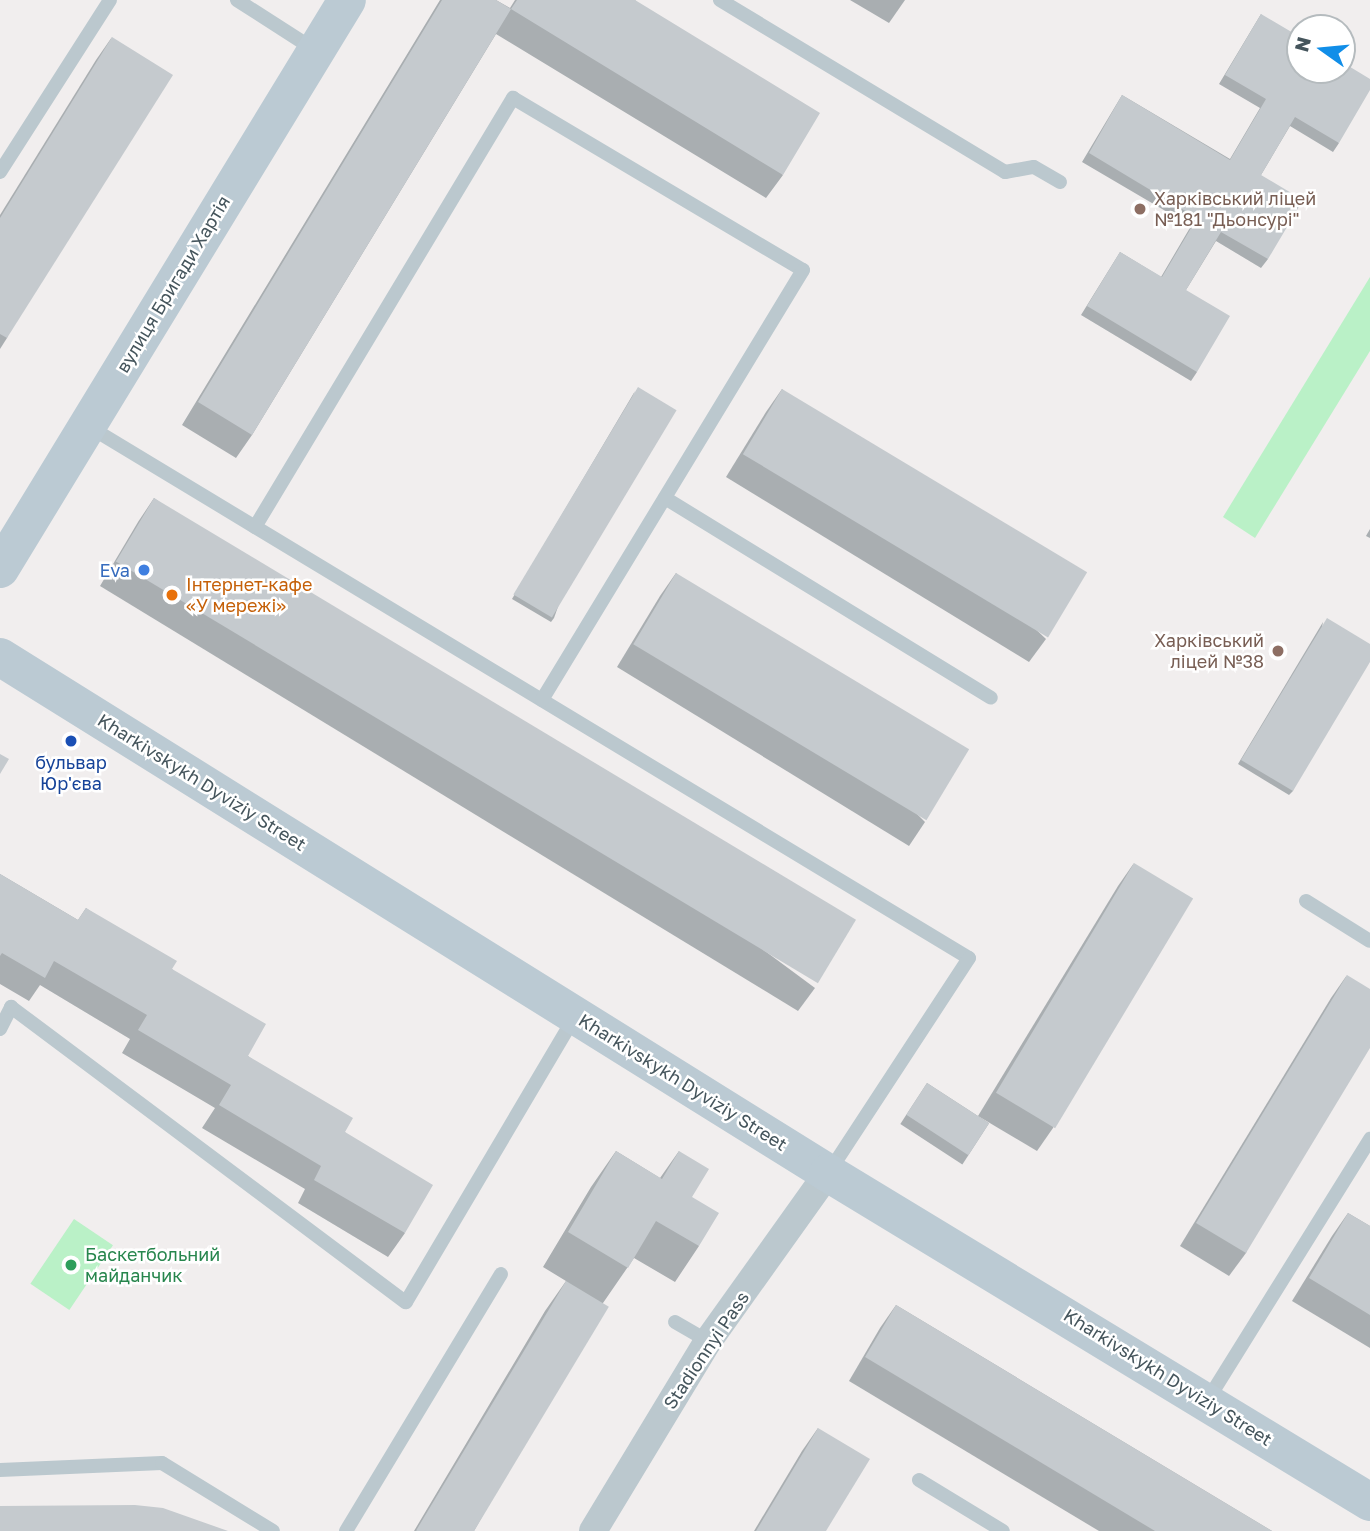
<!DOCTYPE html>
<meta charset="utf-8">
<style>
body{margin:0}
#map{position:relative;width:1370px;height:1531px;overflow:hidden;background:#f1eeee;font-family:"Golos Text",sans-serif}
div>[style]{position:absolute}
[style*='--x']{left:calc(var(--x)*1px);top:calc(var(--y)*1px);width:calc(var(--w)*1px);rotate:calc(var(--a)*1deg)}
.green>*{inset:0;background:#baf1c7;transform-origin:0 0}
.lane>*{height:14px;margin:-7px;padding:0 7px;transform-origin:7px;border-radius:7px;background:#bbc8ce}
.street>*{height:28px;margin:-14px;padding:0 14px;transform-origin:14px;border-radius:14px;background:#bbc8ce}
.secondary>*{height:38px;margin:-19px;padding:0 19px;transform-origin:19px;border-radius:19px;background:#bbcad3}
.wall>*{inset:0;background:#a9aeb1;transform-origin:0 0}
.building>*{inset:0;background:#c5cace;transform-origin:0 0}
.dots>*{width:19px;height:19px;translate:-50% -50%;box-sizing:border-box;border:4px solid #fff;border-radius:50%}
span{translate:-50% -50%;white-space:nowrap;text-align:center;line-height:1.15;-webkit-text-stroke:5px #fff;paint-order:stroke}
.education-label{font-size:18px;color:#785e54}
.left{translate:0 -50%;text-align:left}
.right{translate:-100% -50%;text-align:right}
.street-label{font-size:18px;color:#45555c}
.shop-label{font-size:18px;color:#366cbe}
.food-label{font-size:18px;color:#c56008}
.transit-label{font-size:18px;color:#164399}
.leisure-label{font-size:18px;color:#27864d}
.north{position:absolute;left:1286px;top:14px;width:70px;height:70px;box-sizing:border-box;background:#fff;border:2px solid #b5bbbe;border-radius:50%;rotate:285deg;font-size:19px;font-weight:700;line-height:28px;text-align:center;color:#45555c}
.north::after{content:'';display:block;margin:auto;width:24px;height:32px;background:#118ee8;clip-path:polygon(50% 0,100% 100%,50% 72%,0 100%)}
</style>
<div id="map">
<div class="green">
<i style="clip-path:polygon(1370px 277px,1370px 351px,1255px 538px,1223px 517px)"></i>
<i style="left:74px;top:1219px;width:47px;height:78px;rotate:34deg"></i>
</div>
<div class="lane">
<i style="--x:237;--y:0;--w:93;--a:32.7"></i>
<i style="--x:720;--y:0;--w:333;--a:31.1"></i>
<i style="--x:1005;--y:172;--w:29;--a:-10"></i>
<i style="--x:1034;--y:167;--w:30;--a:30"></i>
<i style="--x:0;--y:172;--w:204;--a:-57.4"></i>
<i style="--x:88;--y:426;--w:1029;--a:31.13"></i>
<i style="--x:969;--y:958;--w:256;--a:123.2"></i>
<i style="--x:665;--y:498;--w:382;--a:31.5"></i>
<i style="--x:255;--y:527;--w:501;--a:-58.98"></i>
<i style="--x:513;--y:98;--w:337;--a:30.7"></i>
<i style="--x:803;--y:270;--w:503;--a:121.26"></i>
<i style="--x:1306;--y:901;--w:75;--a:32"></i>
<i style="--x:0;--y:1029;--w:25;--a:-63"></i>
<i style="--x:11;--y:1007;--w:493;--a:36.8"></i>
<i style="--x:406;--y:1302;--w:332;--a:-59.4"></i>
<i style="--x:675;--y:1322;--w:38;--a:30"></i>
<i style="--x:1207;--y:1401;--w:309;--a:-58.1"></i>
<i style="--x:0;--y:1470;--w:162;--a:-2.5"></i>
<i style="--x:162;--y:1463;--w:130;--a:31.5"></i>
<i style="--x:919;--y:1480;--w:98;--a:31.3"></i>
<i style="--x:346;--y:1531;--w:300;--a:-58.9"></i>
</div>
<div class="street">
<i style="--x:593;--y:1531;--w:222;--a:-58.8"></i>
<i style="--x:708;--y:1341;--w:206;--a:-54.5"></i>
</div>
<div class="secondary">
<i style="--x:0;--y:569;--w:666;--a:-58.62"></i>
<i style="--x:0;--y:657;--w:976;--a:31.93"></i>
<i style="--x:828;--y:1173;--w:634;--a:31.26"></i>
</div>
<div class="wall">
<i style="clip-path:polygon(440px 0,496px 0,510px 8px,515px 0,635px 0,783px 175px,766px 198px,496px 34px,252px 435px,236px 458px,182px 425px)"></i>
<i style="clip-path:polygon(850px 0,905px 0,889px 23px)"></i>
<i style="clip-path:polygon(1261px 14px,1339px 143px,1333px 152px,1290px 126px,1261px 175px,1268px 259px,1261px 268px,1216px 241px,1186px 290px,1197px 372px,1191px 381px,1081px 315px,1120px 252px,1161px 277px,1191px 226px,1082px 162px,1122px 95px,1230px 159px,1260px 108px,1219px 84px)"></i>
<i style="clip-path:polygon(112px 37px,7px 338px,0 349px,0 215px,96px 60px)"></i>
<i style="clip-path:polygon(782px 389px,1046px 639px,1029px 662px,726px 477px,766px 412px)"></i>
<i style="clip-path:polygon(635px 391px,554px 618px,551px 622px,512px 599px)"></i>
<i style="clip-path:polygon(154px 498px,815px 988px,798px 1011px,100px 586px,138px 522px)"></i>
<i style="clip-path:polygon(1370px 529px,1370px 538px,1366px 536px)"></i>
<i style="clip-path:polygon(676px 573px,925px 822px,909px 846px,617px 667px,660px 596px)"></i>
<i style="clip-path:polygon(1323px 622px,1293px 791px,1289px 795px,1238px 764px)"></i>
<i style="clip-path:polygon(1134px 863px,1053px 1128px,1037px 1151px,978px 1116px,1118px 886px)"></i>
<i style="clip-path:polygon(0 874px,78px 920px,86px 908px,172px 969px,248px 1056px,345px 1132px,405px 1233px,388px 1257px,298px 1203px,305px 1189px,202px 1128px,215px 1108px,122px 1053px,130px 1039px,40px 985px,29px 1001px,0 984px)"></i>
<i style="clip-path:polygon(1347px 975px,1246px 1253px,1229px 1276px,1180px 1246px,1331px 998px)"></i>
<i style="left:927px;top:1083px;width:74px;height:49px;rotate:33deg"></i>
<i style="clip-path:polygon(616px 1151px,660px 1178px,679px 1151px,692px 1197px,699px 1246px,675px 1282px,634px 1258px,603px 1303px,474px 1531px,414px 1531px,545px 1311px,566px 1281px,543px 1267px,591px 1187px)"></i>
<i style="clip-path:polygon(1348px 1213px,1370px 1226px,1370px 1348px,1292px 1301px,1332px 1236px)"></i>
<i style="clip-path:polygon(896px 1305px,1272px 1531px,1099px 1531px,849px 1381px,880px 1328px)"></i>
<i style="clip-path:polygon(818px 1428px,826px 1531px,754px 1531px,802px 1451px)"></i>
</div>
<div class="building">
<i style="clip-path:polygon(442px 0,496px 0,511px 9px,517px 0,635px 0,820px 113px,783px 175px,511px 9px,252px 435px,198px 402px)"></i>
<i style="clip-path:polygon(1261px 14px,1300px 37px,1300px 70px,1342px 70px,1342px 62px,1370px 79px,1370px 90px,1339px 143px,1295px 117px,1261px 175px,1303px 200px,1268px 259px,1221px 232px,1186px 290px,1230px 316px,1197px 372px,1087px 306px,1120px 252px,1162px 277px,1197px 218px,1089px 153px,1122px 95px,1230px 160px,1266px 99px,1225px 75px)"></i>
<i style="clip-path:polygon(112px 37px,173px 75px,7px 338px,0 334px,0 218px)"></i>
<i style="left:638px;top:387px;width:45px;height:242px;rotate:31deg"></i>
<i style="left:782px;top:389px;width:356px;height:76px;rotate:31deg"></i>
<i style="left:154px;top:498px;width:819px;height:74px;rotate:31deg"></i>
<i style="left:676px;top:573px;width:342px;height:83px;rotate:31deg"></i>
<i style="clip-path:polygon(1327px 618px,1370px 644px,1370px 662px,1293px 791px,1241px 760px)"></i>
<i style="clip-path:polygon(0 754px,9px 759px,0 774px)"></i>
<i style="left:1134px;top:863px;width:69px;height:268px;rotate:31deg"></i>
<i style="clip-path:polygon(0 874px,78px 920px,86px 908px,177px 961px,172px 969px,266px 1024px,248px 1056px,353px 1118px,345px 1132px,433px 1185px,405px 1233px,314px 1180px,321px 1166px,219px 1105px,231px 1085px,138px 1030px,147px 1015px,54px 961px,45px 978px,2px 953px,0 956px)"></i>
<i style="clip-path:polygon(1347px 975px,1370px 989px,1370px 1048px,1246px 1253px,1196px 1223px)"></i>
<i style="left:927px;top:1083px;width:74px;height:38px;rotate:33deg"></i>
<i style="clip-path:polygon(616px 1151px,662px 1179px,679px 1151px,709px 1169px,692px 1197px,719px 1213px,699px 1246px,656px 1221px,628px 1268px,568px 1232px)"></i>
<i style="clip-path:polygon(1348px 1213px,1370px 1226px,1370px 1315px,1309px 1278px)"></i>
<i style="left:566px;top:1281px;width:50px;height:291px;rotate:31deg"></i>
<i style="clip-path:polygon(896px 1305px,1272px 1531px,1155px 1531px,865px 1357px)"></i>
<i style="clip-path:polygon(818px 1428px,870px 1459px,826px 1531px,756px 1531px)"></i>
<i style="clip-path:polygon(135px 1505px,163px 1508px,228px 1531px,0 1531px,0 1506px)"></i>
</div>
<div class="dots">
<i style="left:1140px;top:209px;background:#8d6e63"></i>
<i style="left:144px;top:570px;background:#3f7fe0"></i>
<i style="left:172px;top:595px;background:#e8710a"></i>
<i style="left:1278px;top:651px;background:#8d6e63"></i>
<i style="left:71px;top:741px;background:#1a4fb4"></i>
<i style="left:71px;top:1265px;background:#2e9e5b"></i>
</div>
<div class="education-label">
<span class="left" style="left:1154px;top:209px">Харківський ліцей<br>№181 "Дьонсурі"</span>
<span class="right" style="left:1264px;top:651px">Харківський<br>ліцей №38</span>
</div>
<div class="street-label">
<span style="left:173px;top:284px;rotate:-59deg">вулиця Бригади Хартія</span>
<span style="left:202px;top:782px;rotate:32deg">Kharkivskykh Dyviziy Street</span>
<span style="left:683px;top:1082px;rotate:32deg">Kharkivskykh Dyviziy Street</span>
<span style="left:706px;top:1350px;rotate:-56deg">Stadionnyi Pass</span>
<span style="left:1168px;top:1377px;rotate:32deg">Kharkivskykh Dyviziy Street</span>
</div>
<div class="shop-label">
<span class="right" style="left:130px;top:570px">Eva</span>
</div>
<div class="food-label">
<span class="left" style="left:186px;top:595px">Інтернет-кафе<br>«У мережі»</span>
</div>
<div class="transit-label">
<span style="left:71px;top:773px">бульвар<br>Юр'єва</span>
</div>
<div class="leisure-label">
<span class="left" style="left:85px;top:1265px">Баскетбольний<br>майданчик</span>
</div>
<div class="north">N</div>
</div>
